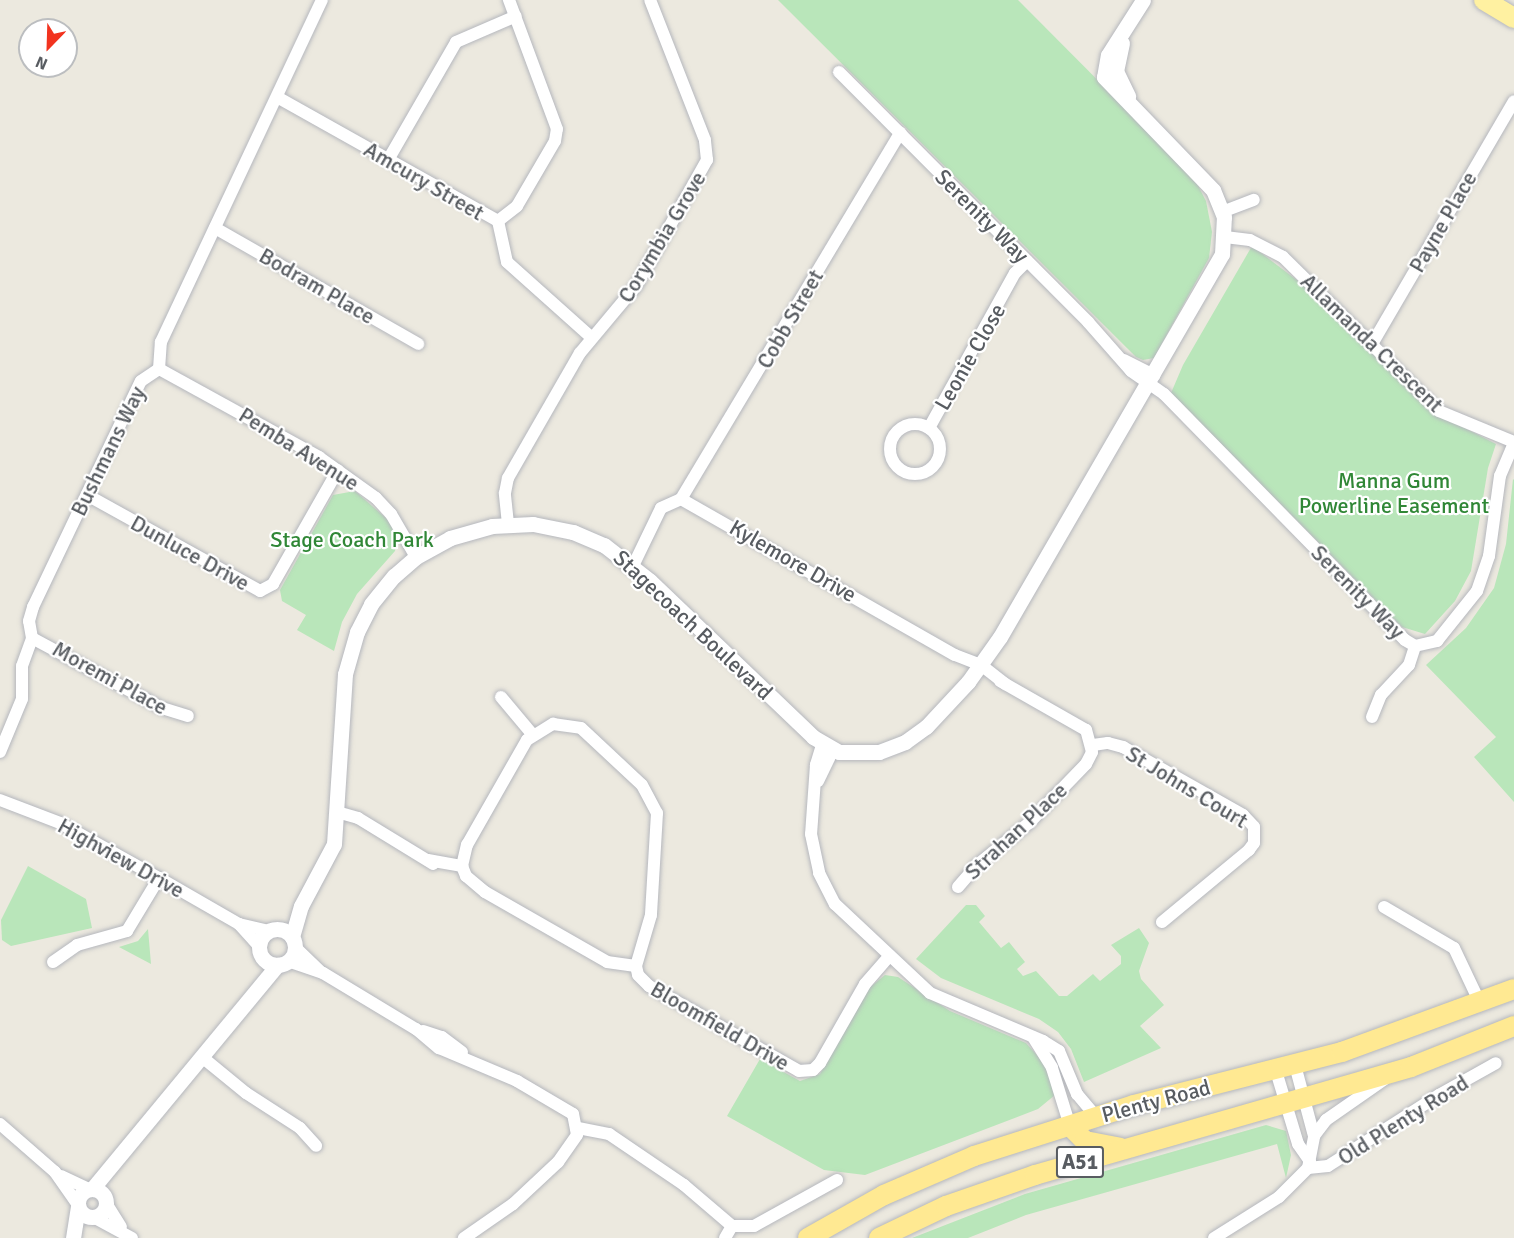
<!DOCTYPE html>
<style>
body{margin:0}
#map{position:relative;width:1514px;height:1238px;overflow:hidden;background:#ece9df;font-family:Signika,sans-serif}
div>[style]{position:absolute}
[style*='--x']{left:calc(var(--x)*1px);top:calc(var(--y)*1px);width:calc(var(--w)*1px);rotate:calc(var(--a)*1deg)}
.green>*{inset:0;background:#b9e6ba}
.roads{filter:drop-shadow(0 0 2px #b5b7bd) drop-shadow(0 0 2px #b5b7bd)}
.minor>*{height:12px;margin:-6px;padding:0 6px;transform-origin:6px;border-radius:6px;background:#fff}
.minor>.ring{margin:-6px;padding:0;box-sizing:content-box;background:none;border:12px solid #fff;border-radius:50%}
.tertiary>*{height:15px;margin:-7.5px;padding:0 7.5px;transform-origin:7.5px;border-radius:7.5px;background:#fff}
.tertiary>.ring{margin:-7.5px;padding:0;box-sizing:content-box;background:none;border:15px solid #fff;border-radius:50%}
.primary>*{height:20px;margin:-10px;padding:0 10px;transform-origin:10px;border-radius:10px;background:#fff1a1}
.trunk>*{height:20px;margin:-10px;padding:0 10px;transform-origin:10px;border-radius:10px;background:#ffe992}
span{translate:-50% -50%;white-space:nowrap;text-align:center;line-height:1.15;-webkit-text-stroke:4.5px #fff;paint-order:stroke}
.shield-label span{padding:2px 4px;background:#fff;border:2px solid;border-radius:4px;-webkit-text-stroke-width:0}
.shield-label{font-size:21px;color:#585c61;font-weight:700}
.street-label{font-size:22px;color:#585c61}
.park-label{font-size:22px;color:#308736}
.north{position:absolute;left:18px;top:18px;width:60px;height:60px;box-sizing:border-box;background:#fff;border:2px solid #bcbec0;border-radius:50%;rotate:203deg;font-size:16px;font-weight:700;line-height:24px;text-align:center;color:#585c61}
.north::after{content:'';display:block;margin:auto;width:21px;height:27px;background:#f2331f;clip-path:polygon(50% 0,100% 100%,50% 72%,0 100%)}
</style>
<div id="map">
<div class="green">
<i style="clip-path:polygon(778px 0,1018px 0,1193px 176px,1206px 201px,1212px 232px,1209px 258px,1154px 358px,1143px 360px,1136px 357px)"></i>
<i style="clip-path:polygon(1252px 246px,1306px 287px,1426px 408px,1496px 444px,1488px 468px,1471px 571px,1455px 601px,1425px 634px,1402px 627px,1171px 393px,1183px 365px)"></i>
<i style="clip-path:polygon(1513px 479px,1514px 480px,1514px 802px,1474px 757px,1496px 737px,1426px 665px,1466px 628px,1494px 588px,1506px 544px)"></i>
<i style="clip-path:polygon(355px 491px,387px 519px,398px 538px,395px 551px,357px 594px,342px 622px,334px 651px,297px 630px,306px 615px,282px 601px,280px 590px,333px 495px)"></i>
<i style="clip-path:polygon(28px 866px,86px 899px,92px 928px,11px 946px,2px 940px,1px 920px)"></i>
<i style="clip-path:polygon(966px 905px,976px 905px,985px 916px,979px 922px,1001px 948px,1009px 942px,1025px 962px,1017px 969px,1023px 976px,1036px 971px,1059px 996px,1067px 996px,1093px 974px,1100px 981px,1121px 964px,1121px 956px,1111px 945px,1139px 928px,1149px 943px,1139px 971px,1141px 979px,1164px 1005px,1140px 1026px,1161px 1048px,1084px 1082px,1071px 1049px,1058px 1032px,1039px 1019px,941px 978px,916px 959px)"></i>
<i style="clip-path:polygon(148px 929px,151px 964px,119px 947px,138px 941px)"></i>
<i style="clip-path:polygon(885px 975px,898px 977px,950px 1011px,1026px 1043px,1045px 1064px,1055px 1095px,1038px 1109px,865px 1175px,824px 1170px,727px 1116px,760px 1059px,800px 1081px,820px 1074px,869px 988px)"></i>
<i style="clip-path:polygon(1266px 1125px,1286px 1131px,1291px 1155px,1286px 1178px,1277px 1144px,1026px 1215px,968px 1238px,912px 1238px,1025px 1194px)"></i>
</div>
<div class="roads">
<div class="minor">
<i style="--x:839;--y:72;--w:353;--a:45.1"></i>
<i style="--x:1088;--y:322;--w:65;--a:48.7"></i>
<i style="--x:1131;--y:371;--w:40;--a:34.9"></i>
<i style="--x:1164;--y:394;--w:344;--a:45.6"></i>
<i style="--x:1405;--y:640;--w:12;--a:31"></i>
<i style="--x:277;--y:97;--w:253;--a:29.3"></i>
<i style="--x:498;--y:221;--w:42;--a:77.6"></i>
<i style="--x:507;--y:262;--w:114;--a:41.8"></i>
<i style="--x:388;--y:160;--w:136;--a:-60"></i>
<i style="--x:456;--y:42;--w:65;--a:-23.4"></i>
<i style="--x:1222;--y:212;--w:34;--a:-21"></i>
<i style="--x:498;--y:221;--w:24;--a:-38"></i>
<i style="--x:517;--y:206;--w:75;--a:-59.7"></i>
<i style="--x:555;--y:141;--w:12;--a:-81"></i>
<i style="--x:557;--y:129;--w:138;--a:-110.4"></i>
<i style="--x:215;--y:228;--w:234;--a:29.7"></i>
<i style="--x:1225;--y:237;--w:25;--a:7"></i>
<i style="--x:1250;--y:240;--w:37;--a:27"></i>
<i style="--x:1283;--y:257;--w:219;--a:44.6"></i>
<i style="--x:1439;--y:411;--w:81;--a:22.5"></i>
<i style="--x:1372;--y:344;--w:281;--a:-59.7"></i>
<i style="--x:1124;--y:360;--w:34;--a:27"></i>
<i style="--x:159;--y:369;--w:183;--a:28.8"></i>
<i style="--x:319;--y:457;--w:70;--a:35.7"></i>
<i style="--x:376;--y:498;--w:22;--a:47"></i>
<i style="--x:391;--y:514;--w:50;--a:59.8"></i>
<i class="ring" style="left:890px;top:424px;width:38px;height:38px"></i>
<i style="--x:929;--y:428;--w:177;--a:-61"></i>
<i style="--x:1015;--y:273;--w:17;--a:-45"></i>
<i style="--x:87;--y:495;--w:198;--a:29"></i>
<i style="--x:260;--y:591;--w:15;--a:-28"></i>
<i style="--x:273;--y:584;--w:131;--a:-60.3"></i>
<i style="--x:681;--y:499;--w:427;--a:-59.1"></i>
<i style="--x:508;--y:524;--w:31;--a:-96"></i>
<i style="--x:505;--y:493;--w:15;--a:-79"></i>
<i style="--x:508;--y:478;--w:144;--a:-60.1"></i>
<i style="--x:580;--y:353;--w:87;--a:-50.1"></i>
<i style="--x:636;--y:286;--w:145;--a:-60.6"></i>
<i style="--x:707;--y:160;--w:20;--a:-96"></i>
<i style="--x:705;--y:140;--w:150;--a:-111.4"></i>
<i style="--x:633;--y:566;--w:64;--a:-64.2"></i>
<i style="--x:661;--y:508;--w:22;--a:-24"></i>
<i style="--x:681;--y:499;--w:315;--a:29.7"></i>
<i style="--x:955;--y:655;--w:28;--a:21"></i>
<i style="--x:981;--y:665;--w:31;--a:38"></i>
<i style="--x:32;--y:638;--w:148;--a:28.3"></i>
<i style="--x:162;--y:708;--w:27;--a:17"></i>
<i style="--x:501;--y:697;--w:48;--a:50"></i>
<i style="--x:1372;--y:717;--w:24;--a:-68"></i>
<i style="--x:1381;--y:695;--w:41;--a:-47"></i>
<i style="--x:1409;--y:665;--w:20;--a:-72"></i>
<i style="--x:1415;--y:646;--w:23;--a:-13"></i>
<i style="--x:1437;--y:641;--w:64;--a:-51.3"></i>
<i style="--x:1477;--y:591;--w:37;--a:-71"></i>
<i style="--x:1489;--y:556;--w:81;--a:-82.2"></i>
<i style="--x:1500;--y:476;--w:36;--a:-67"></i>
<i style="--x:822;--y:745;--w:21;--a:107"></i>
<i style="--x:816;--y:765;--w:69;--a:94.1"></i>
<i style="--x:811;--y:834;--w:40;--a:78"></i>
<i style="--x:819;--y:873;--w:35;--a:63"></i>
<i style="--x:835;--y:904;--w:130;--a:43.1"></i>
<i style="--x:930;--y:993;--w:123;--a:23"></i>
<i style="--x:1043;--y:1041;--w:19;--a:32"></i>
<i style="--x:1059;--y:1051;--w:47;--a:67.3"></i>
<i style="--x:1077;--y:1094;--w:30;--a:50"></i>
<i style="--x:1093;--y:745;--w:15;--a:-8"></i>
<i style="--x:1108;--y:743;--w:16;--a:15"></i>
<i style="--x:1123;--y:747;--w:138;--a:29.5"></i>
<i style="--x:1243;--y:815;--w:16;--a:47"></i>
<i style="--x:1254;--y:827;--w:16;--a:90"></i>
<i style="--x:1254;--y:843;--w:9;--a:126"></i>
<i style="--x:1249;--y:850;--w:113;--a:140.4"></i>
<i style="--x:0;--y:752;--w:57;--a:-67.5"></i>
<i style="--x:22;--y:699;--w:33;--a:-90"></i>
<i style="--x:22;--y:666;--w:30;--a:-70"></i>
<i style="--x:32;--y:638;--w:17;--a:-100"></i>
<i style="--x:29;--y:621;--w:15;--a:-74"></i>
<i style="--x:33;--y:607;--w:250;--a:-64.5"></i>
<i style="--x:141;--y:381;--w:22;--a:-34"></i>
<i style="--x:159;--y:369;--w:27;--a:-86"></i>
<i style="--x:161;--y:342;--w:378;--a:-64.8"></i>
<i style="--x:818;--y:781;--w:34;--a:-64"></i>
<i style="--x:0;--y:800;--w:64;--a:21"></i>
<i style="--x:60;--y:823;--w:113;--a:29.1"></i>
<i style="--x:159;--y:878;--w:92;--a:29.9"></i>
<i style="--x:239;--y:924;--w:31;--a:48"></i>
<i style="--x:337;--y:812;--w:22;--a:16"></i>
<i style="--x:358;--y:818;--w:88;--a:31.5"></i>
<i style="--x:428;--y:860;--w:35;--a:10"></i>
<i style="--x:462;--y:866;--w:11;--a:68"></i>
<i style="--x:466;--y:876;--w:25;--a:40"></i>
<i style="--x:485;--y:892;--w:141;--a:29.8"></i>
<i style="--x:607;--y:962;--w:29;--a:8"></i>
<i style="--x:636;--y:966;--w:9;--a:77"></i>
<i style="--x:638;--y:975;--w:16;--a:45"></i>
<i style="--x:649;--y:986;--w:172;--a:29.5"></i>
<i style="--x:799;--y:1071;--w:14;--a:-4"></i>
<i style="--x:813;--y:1070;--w:10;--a:-45"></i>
<i style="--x:820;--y:1063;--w:91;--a:-60.3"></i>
<i style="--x:865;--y:984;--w:35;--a:-49"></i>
<i style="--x:462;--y:866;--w:22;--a:-77"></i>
<i style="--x:467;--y:845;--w:121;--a:-60.3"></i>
<i style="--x:527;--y:740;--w:31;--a:-32"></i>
<i style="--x:553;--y:724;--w:28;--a:8"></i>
<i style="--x:581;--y:728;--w:83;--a:43.1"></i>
<i style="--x:642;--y:785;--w:32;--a:62"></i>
<i style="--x:657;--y:813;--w:102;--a:93.4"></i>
<i style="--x:651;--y:915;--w:53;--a:106.4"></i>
<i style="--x:958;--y:887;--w:28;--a:-49"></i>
<i style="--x:976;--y:866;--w:68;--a:-39.1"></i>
<i style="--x:1029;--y:823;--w:82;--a:-46"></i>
<i style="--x:1086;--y:764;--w:13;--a:-63"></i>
<i style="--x:1092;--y:752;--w:23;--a:-105"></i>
<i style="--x:1086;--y:730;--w:99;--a:-150.3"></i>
<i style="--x:1384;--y:907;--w:81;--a:30.4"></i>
<i style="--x:1454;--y:948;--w:61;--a:64.7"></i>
<i style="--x:239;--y:924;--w:31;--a:13"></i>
<i style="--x:295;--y:947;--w:35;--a:44"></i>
<i style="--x:288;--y:961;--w:37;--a:19"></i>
<i style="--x:323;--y:973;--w:109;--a:31.1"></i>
<i style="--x:416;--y:1029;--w:30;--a:40"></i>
<i style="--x:439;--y:1048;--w:85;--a:22.9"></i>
<i style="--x:517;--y:1081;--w:65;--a:30.5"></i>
<i style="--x:573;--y:1114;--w:21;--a:79"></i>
<i style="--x:577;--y:1135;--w:33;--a:125"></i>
<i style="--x:558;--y:1162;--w:62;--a:137"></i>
<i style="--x:513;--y:1204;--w:60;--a:145.2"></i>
<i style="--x:53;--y:962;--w:29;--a:-35"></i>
<i style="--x:77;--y:945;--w:52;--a:-15.6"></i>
<i style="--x:127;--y:931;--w:62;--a:-58.9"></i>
<i style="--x:423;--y:1031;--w:20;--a:18"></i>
<i style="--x:442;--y:1037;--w:25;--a:37"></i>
<i style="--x:1033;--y:1037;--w:36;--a:58"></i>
<i style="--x:1052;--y:1068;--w:61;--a:72.8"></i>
<i style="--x:202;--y:1057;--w:57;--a:39.3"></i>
<i style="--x:246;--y:1093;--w:64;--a:32.9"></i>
<i style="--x:300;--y:1128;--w:24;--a:48"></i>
<i style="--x:1276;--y:1071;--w:76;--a:73.2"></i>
<i style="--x:1298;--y:1144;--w:21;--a:55"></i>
<i style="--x:0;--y:1124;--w:73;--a:41.1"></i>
<i style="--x:55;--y:1172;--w:39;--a:55"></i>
<i style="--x:578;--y:1128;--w:32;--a:11"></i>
<i style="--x:609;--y:1134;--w:91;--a:34.2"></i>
<i style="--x:684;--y:1185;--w:63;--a:40.5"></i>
<i style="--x:1314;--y:1136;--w:20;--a:-53"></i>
<i style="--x:1326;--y:1120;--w:72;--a:-34.8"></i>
<i style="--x:1308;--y:1168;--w:20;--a:-6"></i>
<i style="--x:1328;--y:1166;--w:132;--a:-32.6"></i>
<i style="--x:1439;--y:1095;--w:65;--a:-29.3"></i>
<i style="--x:61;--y:1176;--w:31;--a:25"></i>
<i style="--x:106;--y:1203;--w:28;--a:58"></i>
<i style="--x:95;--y:1218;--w:42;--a:28.4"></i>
<i style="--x:725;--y:1238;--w:14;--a:-60"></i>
<i style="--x:732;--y:1226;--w:22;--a:0"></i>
<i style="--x:754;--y:1226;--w:95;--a:-29"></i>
<i style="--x:1214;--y:1238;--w:77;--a:-32.2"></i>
<i style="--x:1279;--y:1197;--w:41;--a:-45"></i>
<i style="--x:1308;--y:1168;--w:33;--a:-79"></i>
<i style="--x:1314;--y:1136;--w:73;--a:-105"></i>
</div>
<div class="tertiary">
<i style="--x:1122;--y:43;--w:29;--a:102"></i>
<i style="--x:1116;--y:71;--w:28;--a:64"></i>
<i class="ring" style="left:259px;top:929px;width:21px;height:21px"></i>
<i style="--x:292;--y:937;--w:32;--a:-74"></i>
<i style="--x:301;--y:906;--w:70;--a:-62"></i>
<i style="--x:334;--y:844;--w:170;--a:-86.3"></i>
<i style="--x:345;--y:674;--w:44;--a:-74.1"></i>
<i style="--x:357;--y:632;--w:31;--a:-63"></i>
<i style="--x:371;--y:604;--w:36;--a:-51"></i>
<i style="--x:394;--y:576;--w:29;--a:-41"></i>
<i style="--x:416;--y:557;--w:39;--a:-29"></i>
<i style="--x:450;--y:538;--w:44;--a:-15.9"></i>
<i style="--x:492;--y:526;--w:41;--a:-2.8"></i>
<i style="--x:533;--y:524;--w:41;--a:11.3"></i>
<i style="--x:573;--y:532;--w:34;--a:23"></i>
<i style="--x:604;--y:545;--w:58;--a:38"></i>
<i style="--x:650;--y:581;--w:226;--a:43.7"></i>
<i style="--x:813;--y:737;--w:30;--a:30"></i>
<i style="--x:839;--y:752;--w:40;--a:0"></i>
<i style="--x:879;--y:752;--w:28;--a:-21"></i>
<i style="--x:905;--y:742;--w:26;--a:-36"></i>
<i style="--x:926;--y:727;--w:62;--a:-47"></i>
<i style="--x:968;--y:682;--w:55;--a:-54.6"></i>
<i style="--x:1000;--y:637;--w:443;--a:-59.9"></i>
<i style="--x:1222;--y:254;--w:37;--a:-87"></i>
<i style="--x:1224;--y:217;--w:29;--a:-112"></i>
<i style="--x:1213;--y:190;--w:157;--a:-134"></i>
<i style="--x:1104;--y:77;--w:22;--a:-80"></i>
<i style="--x:1108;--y:55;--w:65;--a:-57.5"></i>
<i class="ring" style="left:78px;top:1189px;width:13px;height:13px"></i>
<i style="--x:92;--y:1189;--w:291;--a:-50.4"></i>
<i style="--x:73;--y:1238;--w:32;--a:-81"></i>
</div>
<div class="primary">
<i style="--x:1484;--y:0;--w:35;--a:31"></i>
</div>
<div class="trunk">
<i style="--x:1070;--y:1126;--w:21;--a:45"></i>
<i style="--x:1085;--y:1141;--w:36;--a:11"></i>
<i style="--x:808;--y:1238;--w:87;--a:-29.5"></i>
<i style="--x:884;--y:1195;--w:98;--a:-23.4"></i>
<i style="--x:974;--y:1156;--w:168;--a:-17.7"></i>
<i style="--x:1134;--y:1105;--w:215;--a:-14.3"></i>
<i style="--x:1342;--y:1052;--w:183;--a:-20.1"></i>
<i style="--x:879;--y:1238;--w:74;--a:-25.5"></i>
<i style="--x:946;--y:1206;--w:94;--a:-19.2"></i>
<i style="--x:1035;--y:1175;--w:391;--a:-16"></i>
<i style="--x:1411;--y:1067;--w:111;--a:-21.7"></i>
</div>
</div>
<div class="shield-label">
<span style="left:1080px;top:1162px">A51</span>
</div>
<div class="street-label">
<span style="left:424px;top:181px;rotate:30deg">Amcury Street</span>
<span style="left:982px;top:216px;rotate:45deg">Serenity Way</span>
<span style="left:1443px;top:222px;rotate:-60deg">Payne Place</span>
<span style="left:662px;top:237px;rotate:-59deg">Corymbia Grove</span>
<span style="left:317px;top:286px;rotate:30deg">Bodram Place</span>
<span style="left:790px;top:319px;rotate:-60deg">Cobb Street</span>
<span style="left:1372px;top:343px;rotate:44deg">Allamanda Crescent</span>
<span style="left:970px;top:357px;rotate:-60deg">Leonie Close</span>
<span style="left:299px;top:449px;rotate:32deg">Pemba Avenue</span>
<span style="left:108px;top:451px;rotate:-64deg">Bushmans Way</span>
<span style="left:190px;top:553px;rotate:29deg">Dunluce Drive</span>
<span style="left:793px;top:561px;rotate:30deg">Kylemore Drive</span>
<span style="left:1358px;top:592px;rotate:45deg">Serenity Way</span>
<span style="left:693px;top:625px;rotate:43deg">Stagecoach Boulevard</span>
<span style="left:110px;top:678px;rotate:29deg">Moremi Place</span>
<span style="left:1187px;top:787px;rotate:31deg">St Johns Court</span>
<span style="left:1016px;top:831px;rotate:-43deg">Strahan Place</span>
<span style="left:121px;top:858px;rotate:29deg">Highview Drive</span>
<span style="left:720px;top:1026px;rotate:30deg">Bloomfield Drive</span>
<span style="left:1156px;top:1101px;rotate:-15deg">Plenty Road</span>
<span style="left:1403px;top:1120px;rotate:-32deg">Old Plenty Road</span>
</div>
<div class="park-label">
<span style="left:1394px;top:493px">Manna Gum<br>Powerline Easement</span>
<span style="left:352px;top:540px">Stage Coach Park</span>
</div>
<div class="north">N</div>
</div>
